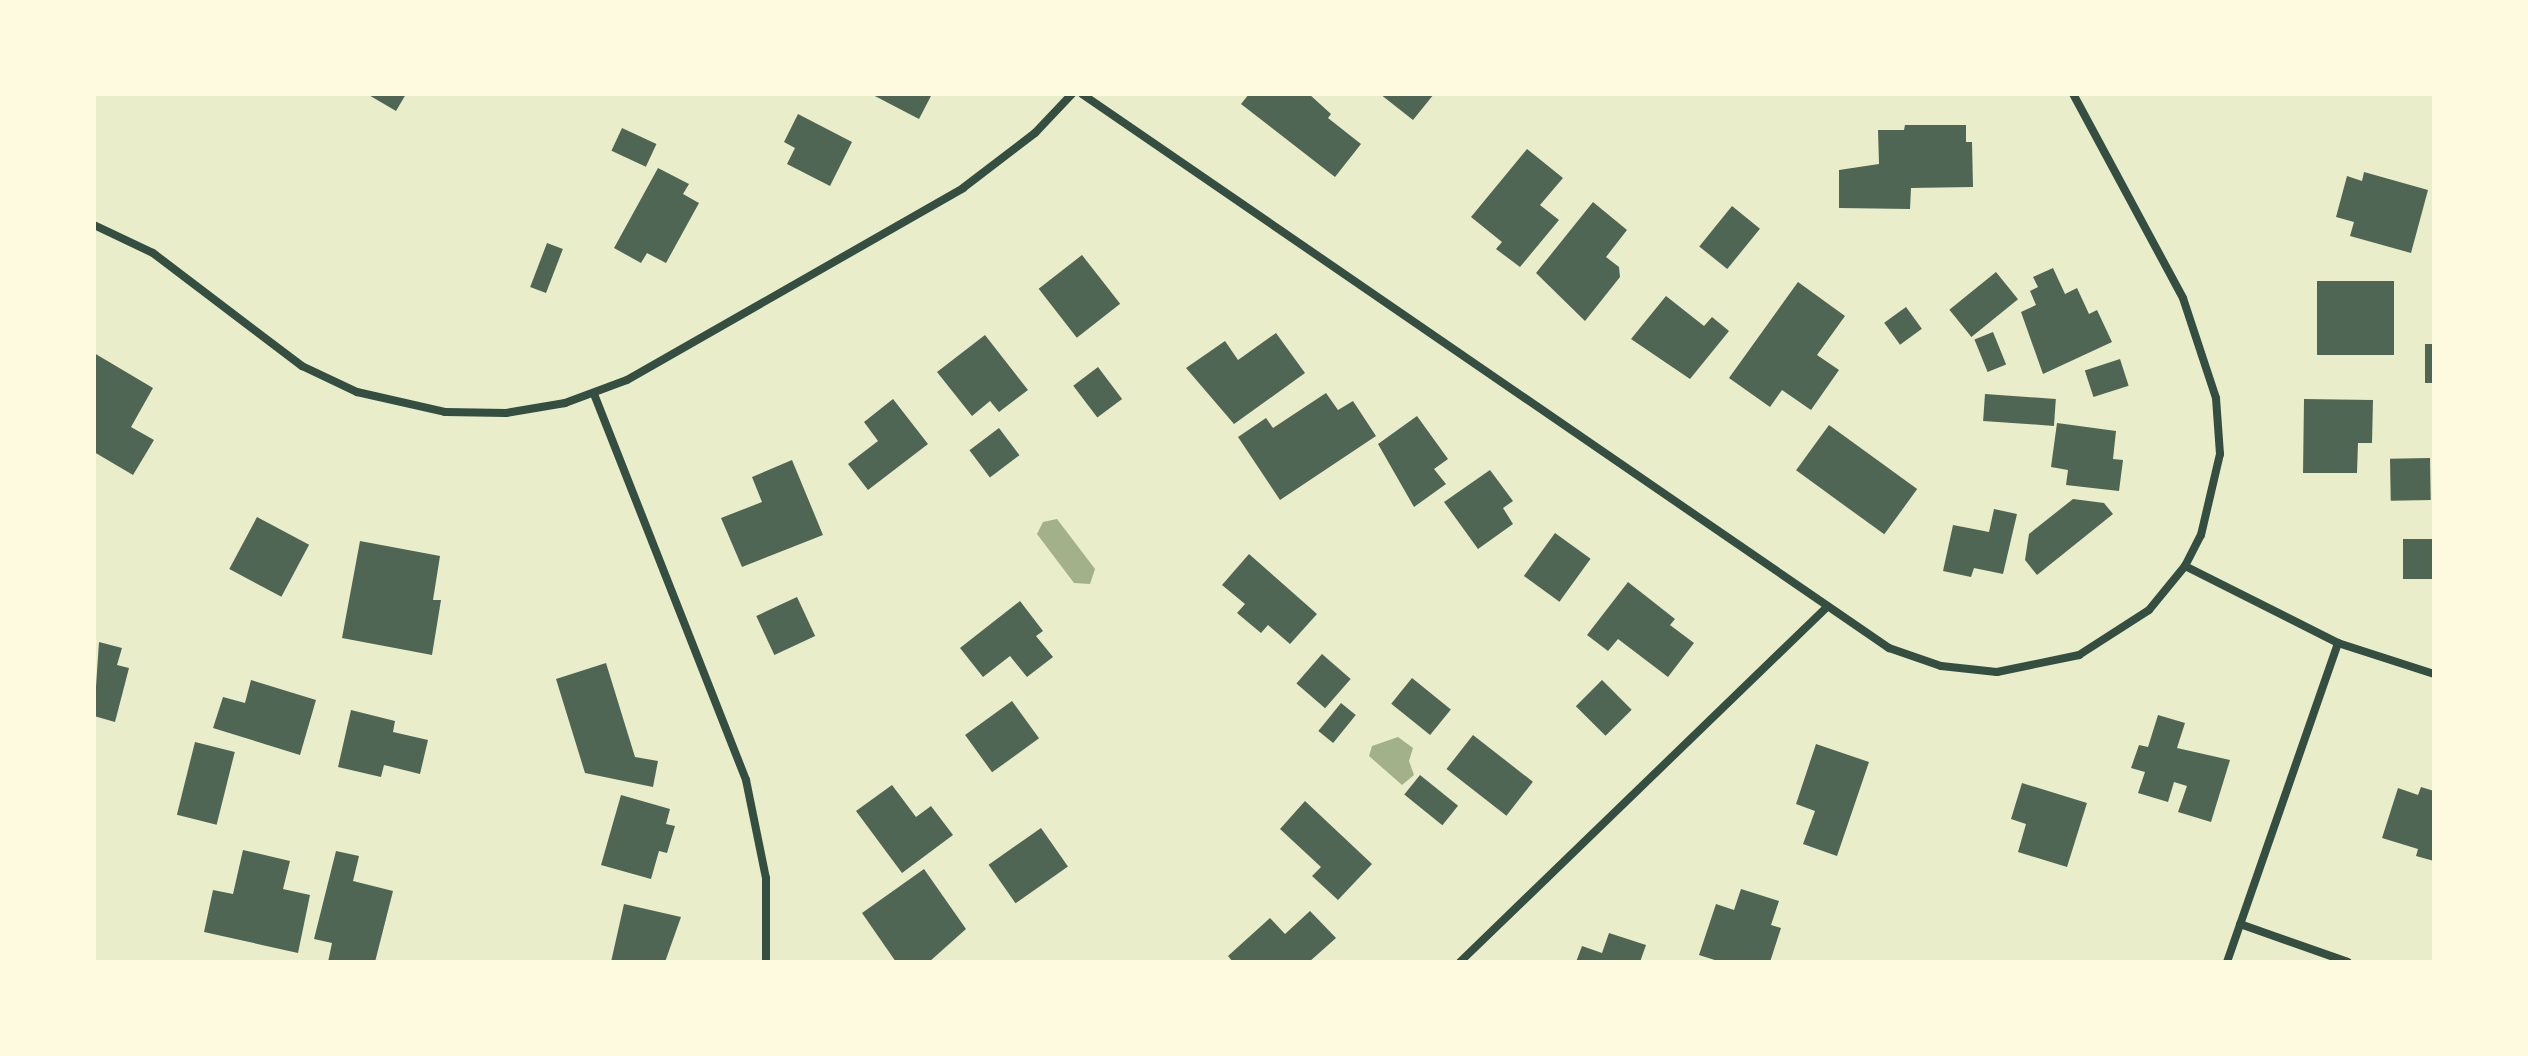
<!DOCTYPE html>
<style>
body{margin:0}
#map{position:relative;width:2528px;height:1056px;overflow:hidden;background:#e9edc9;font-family:"DejaVu Sans",sans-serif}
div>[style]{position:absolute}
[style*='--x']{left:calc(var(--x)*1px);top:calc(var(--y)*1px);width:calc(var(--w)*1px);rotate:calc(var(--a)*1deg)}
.water>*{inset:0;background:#a3b18a}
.building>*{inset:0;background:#4f6655;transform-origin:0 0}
.minor>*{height:8px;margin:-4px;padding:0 4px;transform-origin:4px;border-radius:4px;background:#344e41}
span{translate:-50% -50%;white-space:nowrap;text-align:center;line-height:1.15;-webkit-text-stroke:6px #fefae0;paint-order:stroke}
.frame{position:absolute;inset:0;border:96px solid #fefae0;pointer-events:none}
</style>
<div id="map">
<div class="water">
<i style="clip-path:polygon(1057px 519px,1095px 569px,1090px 584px,1074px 583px,1037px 534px,1043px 522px)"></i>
<i style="clip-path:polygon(1398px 737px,1413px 748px,1409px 761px,1414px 775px,1402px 785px,1369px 756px,1372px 746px)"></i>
</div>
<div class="building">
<i style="clip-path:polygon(367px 94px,406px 94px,396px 111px)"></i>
<i style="clip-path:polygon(871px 94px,932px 94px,919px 119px)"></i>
<i style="clip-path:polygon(1249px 94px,1309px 94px,1331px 114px,1328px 118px,1361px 144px,1335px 177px,1241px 104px)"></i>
<i style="clip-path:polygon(1380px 94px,1434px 94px,1413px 120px)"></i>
<i style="clip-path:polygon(798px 114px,852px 142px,830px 186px,787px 164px,795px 148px,784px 142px)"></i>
<i style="clip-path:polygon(1905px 125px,1966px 125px,1966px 142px,1972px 142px,1973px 187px,1911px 188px,1910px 209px,1839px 208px,1839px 170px,1879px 164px,1878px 130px,1904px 130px)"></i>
<i style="left:622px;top:128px;width:38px;height:25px;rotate:25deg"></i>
<i style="clip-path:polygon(1527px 149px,1563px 178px,1540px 205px,1559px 220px,1520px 267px,1496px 249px,1502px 242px,1471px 217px)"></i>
<i style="clip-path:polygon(658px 168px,689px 184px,683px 194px,699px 203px,666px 263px,647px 253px,641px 263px,614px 248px)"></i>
<i style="clip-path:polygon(2364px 172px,2428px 190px,2411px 253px,2350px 236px,2354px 222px,2336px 217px,2347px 176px,2362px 181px)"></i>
<i style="clip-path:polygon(1593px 202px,1627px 230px,1606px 257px,1619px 267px,1620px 277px,1585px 321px,1536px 273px)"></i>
<i style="left:1732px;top:206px;width:36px;height:52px;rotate:39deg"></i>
<i style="left:547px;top:243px;width:17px;height:47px;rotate:21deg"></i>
<i style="left:1082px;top:255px;width:62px;height:55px;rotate:52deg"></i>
<i style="clip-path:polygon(2053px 268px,2065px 294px,2077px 288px,2089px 314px,2097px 310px,2112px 342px,2043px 374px,2021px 312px,2036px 305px,2030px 291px,2038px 287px,2033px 277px)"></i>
<i style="left:1996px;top:272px;width:35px;height:60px;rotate:51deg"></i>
<i style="left:2317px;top:281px;width:77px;height:74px"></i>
<i style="clip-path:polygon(1798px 282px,1845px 316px,1817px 355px,1839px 370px,1811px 410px,1782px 390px,1770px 407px,1729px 378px)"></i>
<i style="clip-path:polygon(1666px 296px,1704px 326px,1712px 317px,1729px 331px,1690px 379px,1631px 339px)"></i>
<i style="left:1906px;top:307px;width:27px;height:27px;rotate:54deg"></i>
<i style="left:1993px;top:332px;width:35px;height:20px;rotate:68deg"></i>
<i style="clip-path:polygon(1276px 333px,1305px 373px,1234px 424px,1186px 368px,1225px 341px,1238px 360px)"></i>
<i style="clip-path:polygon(985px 335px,1028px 390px,999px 412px,990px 401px,972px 416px,937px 372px)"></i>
<i style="left:2425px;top:344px;width:9px;height:39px"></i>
<i style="clip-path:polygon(94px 353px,153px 388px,131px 427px,154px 440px,133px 475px,94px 452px)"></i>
<i style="left:2120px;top:359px;width:28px;height:37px;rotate:72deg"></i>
<i style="left:1098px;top:367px;width:40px;height:31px;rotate:53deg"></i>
<i style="clip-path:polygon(1326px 393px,1338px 410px,1353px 401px,1376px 436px,1280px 500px,1238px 437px,1266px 418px,1273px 428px)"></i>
<i style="left:1985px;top:394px;width:71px;height:27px;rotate:4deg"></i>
<i style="clip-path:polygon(893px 399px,928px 444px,868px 490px,848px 464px,878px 441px,864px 422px)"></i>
<i style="clip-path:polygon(2304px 399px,2373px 400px,2372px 443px,2358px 443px,2357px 473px,2303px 473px)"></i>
<i style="clip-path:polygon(1417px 416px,1448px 459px,1434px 469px,1446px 484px,1414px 507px,1378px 444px)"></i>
<i style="clip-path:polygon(2057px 423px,2116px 431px,2113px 459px,2123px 460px,2119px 491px,2066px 485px,2068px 470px,2051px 467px)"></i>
<i style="left:1829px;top:425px;width:109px;height:56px;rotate:36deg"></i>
<i style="left:999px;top:428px;width:34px;height:37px;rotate:53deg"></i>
<i style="left:2430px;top:458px;width:42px;height:40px;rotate:89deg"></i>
<i style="clip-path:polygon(792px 460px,823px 535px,742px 567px,721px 518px,762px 502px,752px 477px)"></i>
<i style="clip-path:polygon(1490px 470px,1513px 501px,1503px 508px,1513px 524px,1478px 549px,1444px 502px)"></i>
<i style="clip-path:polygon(2073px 499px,2104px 503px,2113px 514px,2037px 575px,2025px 560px,2029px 534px)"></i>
<i style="clip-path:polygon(1994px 509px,2017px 514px,2003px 574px,1974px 568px,1971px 577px,1943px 571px,1953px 525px,1989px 532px)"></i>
<i style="left:257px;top:517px;width:59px;height:59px;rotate:28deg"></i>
<i style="left:1555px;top:533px;width:44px;height:53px;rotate:36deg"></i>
<i style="left:2434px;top:539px;width:40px;height:31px;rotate:90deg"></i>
<i style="clip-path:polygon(360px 541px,440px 556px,433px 600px,441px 600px,432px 655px,342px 638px)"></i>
<i style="clip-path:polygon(1249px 554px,1317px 614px,1290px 644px,1268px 625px,1261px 633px,1237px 613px,1245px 604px,1222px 585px)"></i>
<i style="clip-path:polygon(1628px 582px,1675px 619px,1670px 625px,1694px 643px,1668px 677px,1618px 639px,1608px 651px,1587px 635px)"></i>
<i style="left:797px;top:597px;width:43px;height:45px;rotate:65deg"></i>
<i style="clip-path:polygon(1020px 601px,1043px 631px,1036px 636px,1053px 657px,1027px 677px,1010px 656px,983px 677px,960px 648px)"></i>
<i style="clip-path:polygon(99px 642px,122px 648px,117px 665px,129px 668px,115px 722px,94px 716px)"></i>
<i style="left:1322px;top:654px;width:38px;height:39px;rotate:41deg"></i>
<i style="clip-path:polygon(606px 663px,635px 757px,658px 761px,653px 787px,585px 773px,556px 679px)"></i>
<i style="left:1412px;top:678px;width:50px;height:33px;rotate:39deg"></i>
<i style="clip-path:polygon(251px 680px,316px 700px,300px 755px,213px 728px,223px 697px,245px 703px)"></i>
<i style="left:1602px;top:680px;width:42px;height:37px;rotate:45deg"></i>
<i style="left:1012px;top:701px;width:46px;height:58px;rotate:54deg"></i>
<i style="left:1341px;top:703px;width:19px;height:36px;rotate:39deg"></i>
<i style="clip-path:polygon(351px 710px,395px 721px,393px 732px,428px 740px,420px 774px,384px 765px,381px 777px,338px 767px)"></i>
<i style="clip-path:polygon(2158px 715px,2185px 723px,2177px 748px,2230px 760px,2211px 822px,2178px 812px,2187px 786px,2174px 782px,2168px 802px,2138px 793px,2145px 772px,2131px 768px,2139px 745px,2148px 747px)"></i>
<i style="left:1473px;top:735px;width:76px;height:43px;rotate:38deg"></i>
<i style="left:195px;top:742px;width:41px;height:75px;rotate:14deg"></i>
<i style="clip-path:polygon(1816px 744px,1869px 762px,1837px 856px,1803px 844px,1815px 811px,1796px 804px)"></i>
<i style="left:1420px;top:775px;width:49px;height:25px;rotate:39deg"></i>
<i style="clip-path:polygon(2022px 783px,2087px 803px,2067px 867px,2018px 852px,2026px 824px,2011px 819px)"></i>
<i style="clip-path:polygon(892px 785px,916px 817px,931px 806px,953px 835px,902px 873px,856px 811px)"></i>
<i style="clip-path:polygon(2421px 787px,2434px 791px,2434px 861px,2416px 856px,2418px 849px,2382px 838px,2398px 788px,2418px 795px)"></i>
<i style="clip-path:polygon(621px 795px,670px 809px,666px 824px,675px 826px,667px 853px,659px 851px,651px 879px,601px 865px)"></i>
<i style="clip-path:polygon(1305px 801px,1372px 864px,1338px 900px,1312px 876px,1321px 867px,1280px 829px)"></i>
<i style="left:1041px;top:828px;width:47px;height:64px;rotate:55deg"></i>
<i style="clip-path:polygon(243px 850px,290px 861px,283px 889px,310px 895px,298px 953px,204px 932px,213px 890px,233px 894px)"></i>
<i style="clip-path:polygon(336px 851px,359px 856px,353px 881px,393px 891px,375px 962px,328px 962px,332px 943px,314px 939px)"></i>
<i style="clip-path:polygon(924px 869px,966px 929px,929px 962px,896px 962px,862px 913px)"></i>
<i style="clip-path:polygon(1741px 889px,1779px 901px,1771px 925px,1781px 928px,1770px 962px,1721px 962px,1699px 955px,1716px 904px,1734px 910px)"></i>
<i style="clip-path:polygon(624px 904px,681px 917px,665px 962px,611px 962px)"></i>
<i style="clip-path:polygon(1310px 911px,1336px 938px,1309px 962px,1233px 962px,1228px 956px,1270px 918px,1285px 934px)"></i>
<i style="clip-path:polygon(1609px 933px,1646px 945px,1640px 962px,1576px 962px,1582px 946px,1602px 953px)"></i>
</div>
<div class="minor">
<i style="--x:1082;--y:94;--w:979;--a:34.47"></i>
<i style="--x:1889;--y:648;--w:55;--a:19.1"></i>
<i style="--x:1941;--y:666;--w:56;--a:6.1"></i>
<i style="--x:1997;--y:672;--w:84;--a:-11.7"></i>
<i style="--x:2079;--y:655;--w:83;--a:-32.7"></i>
<i style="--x:2149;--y:610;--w:57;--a:-50.7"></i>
<i style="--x:2185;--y:566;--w:35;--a:-63"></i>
<i style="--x:2201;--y:535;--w:83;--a:-76.8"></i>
<i style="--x:2220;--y:454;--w:56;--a:-94.1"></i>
<i style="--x:2216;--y:398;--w:105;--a:-108.3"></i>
<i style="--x:2183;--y:298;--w:232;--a:-118.3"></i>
<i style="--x:94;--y:225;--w:65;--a:25.4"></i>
<i style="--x:153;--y:253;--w:187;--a:37.2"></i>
<i style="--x:302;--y:366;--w:61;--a:25.3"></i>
<i style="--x:357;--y:392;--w:90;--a:12.8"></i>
<i style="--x:445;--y:412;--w:61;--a:0.9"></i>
<i style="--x:506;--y:413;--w:60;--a:-9.6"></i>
<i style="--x:565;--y:403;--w:66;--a:-20.4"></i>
<i style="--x:627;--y:380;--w:387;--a:-29.7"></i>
<i style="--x:963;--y:188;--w:91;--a:-37.4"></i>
<i style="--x:1035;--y:133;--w:54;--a:-46.5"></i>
<i style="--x:594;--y:394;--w:415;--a:68.5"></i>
<i style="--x:746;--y:780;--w:100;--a:78.5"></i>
<i style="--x:766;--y:878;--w:84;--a:90"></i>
<i style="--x:2185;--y:566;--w:171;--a:26.7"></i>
<i style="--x:2338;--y:643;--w:101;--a:17.9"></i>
<i style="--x:2240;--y:924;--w:114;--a:19.4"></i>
<i style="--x:1460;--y:962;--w:509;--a:-44.05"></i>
<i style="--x:2227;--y:962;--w:338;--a:-70.8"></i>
</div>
<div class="frame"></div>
</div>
